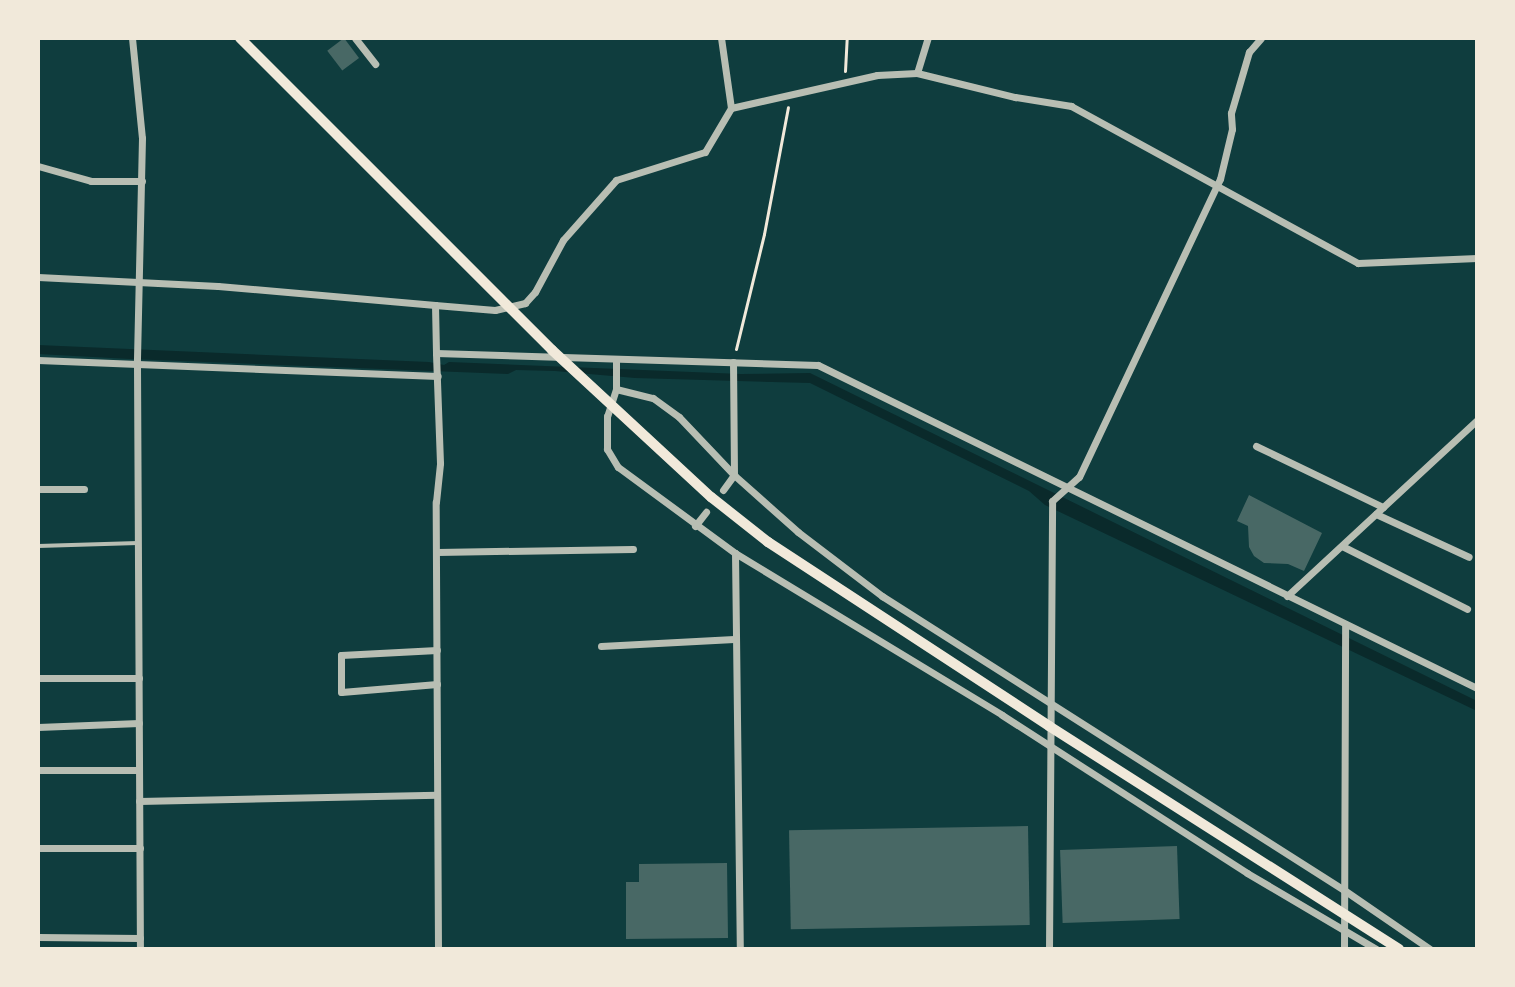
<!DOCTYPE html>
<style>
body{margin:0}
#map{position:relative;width:1515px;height:987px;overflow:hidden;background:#0f3d3e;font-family:"Times New Roman",serif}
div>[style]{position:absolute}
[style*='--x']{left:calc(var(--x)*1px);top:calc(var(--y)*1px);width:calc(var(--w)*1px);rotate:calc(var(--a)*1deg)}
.water>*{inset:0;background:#0a2a2b}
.building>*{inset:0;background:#486865;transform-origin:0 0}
.path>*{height:3px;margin:-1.5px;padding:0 1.5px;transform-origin:1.5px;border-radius:1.5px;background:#f1e9da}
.service>*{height:4px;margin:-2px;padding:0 2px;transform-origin:2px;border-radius:2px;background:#b8beb3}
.minor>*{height:7px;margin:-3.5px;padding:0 3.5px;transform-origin:3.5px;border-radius:3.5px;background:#b8beb3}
.secondary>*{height:10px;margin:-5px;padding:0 5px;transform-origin:5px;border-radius:5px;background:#f1e9da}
span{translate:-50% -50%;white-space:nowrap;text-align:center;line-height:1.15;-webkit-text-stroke:7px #f1e9da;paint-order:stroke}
.frame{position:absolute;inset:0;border:40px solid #f1e9da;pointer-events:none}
</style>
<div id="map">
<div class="water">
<i style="clip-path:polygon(38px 345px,429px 362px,444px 365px,449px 362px,741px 374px,810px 373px,1477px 701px,1477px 711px,1045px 505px,1029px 491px,810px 383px,635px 378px,555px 371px,516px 370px,508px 374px,130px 359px,38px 354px)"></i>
</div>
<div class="building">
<i style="left:344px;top:38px;width:25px;height:21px;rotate:53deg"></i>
<i style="clip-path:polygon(1249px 495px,1322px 533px,1304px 571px,1288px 564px,1264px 563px,1254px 556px,1249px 547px,1248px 526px,1237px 521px)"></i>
<i style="left:1028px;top:826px;width:99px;height:239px;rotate:89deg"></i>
<i style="left:1177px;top:846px;width:73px;height:117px;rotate:88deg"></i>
<i style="clip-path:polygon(727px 863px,728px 938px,626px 939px,626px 882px,639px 882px,639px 864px)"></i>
</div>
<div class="path">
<i style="--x:845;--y:71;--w:33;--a:-87"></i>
<i style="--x:736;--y:349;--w:118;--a:-76.3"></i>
<i style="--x:764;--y:234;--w:129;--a:-79.3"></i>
</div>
<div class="service">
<i style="--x:38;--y:546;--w:100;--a:-1.7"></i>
</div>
<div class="minor">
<i style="--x:132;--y:38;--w:100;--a:84.3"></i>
<i style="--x:142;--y:138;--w:228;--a:91.3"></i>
<i style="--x:137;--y:366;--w:583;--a:89.71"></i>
<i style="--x:355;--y:38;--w:33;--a:52"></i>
<i style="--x:917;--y:73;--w:37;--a:-73"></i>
<i style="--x:731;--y:108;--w:150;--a:-12.7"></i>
<i style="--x:877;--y:75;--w:40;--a:-2.9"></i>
<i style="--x:917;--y:73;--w:101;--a:13.8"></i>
<i style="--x:1015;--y:97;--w:57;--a:9.1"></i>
<i style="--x:1071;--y:106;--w:327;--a:28.7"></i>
<i style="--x:1358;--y:263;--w:119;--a:-2.4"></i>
<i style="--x:38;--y:166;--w:55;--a:15.8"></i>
<i style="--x:91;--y:181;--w:51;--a:0"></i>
<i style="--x:38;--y:277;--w:180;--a:2.9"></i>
<i style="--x:218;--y:286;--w:218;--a:5"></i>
<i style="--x:435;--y:305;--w:48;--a:88.8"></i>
<i style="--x:435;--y:305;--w:60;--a:4.8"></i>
<i style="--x:495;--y:310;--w:31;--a:-13"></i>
<i style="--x:525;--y:303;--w:15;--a:-48"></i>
<i style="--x:535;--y:292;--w:59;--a:-61.7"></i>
<i style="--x:563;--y:240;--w:80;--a:-48.5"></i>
<i style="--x:616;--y:180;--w:93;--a:-17.5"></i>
<i style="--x:705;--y:152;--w:51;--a:-59.4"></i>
<i style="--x:731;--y:108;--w:71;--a:-98.1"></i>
<i style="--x:38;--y:360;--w:400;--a:2.3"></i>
<i style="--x:616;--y:361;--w:28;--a:90"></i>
<i style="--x:616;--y:389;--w:28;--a:108"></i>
<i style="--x:607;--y:416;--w:33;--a:90"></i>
<i style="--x:607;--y:449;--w:21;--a:59"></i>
<i style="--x:618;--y:467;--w:145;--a:36.3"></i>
<i style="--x:735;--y:553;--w:312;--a:31.2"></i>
<i style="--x:1002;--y:715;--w:292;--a:32.8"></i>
<i style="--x:1247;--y:873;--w:150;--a:30.5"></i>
<i style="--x:616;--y:389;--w:38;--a:14"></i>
<i style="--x:653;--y:398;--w:32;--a:36"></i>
<i style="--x:679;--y:417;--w:80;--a:46.5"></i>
<i style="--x:734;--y:475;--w:86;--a:41.7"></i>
<i style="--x:798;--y:532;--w:106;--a:37.3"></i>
<i style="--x:882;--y:596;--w:548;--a:32.47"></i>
<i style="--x:1344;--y:890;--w:104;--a:34.5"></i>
<i style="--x:1256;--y:446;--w:141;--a:25.7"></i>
<i style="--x:38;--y:489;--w:46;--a:0"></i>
<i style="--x:723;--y:490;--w:19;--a:-54"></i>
<i style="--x:734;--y:475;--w:113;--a:-90.5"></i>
<i style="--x:1376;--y:514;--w:102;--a:24.8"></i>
<i style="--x:695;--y:526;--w:18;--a:-52"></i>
<i style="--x:1342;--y:546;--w:140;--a:26.7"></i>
<i style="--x:437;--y:552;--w:196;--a:-0.9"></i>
<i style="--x:735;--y:553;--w:396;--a:89.3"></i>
<i style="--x:1287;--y:596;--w:259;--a:-42.8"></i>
<i style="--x:601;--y:646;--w:133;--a:-3"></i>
<i style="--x:38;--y:678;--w:101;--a:0"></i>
<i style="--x:437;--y:684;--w:96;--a:175.2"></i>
<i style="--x:341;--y:692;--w:37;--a:-90"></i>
<i style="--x:341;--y:655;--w:96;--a:-3"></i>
<i style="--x:38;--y:727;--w:101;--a:-2.3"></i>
<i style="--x:38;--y:770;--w:101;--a:0"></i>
<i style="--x:139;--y:801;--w:298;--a:-1.2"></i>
<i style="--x:38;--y:848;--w:102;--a:0"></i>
<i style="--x:38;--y:937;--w:102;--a:0.6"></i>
<i style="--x:438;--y:949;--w:447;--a:-90.3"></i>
<i style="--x:436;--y:502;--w:39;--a:-84"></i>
<i style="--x:440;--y:463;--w:110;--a:-92.1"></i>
<i style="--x:436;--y:353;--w:382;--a:1.8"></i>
<i style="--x:818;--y:365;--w:734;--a:26.11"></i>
<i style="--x:1049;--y:949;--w:448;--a:-89.6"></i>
<i style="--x:1052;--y:501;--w:36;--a:-42"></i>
<i style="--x:1079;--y:477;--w:330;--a:-64.7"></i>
<i style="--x:1220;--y:179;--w:51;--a:-76.5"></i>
<i style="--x:1232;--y:129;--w:16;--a:-94"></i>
<i style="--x:1231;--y:113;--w:64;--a:-73.6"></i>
<i style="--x:1249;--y:52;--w:18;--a:-49"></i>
<i style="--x:1344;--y:949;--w:325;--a:-89.8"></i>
</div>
<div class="secondary">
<i style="--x:240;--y:38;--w:441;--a:45"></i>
<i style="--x:552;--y:350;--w:217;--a:42.8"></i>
<i style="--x:711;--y:497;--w:73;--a:38.3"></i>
<i style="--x:768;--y:542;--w:336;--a:33.2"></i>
<i style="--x:1049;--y:726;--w:415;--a:32.5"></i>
</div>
<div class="frame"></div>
</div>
